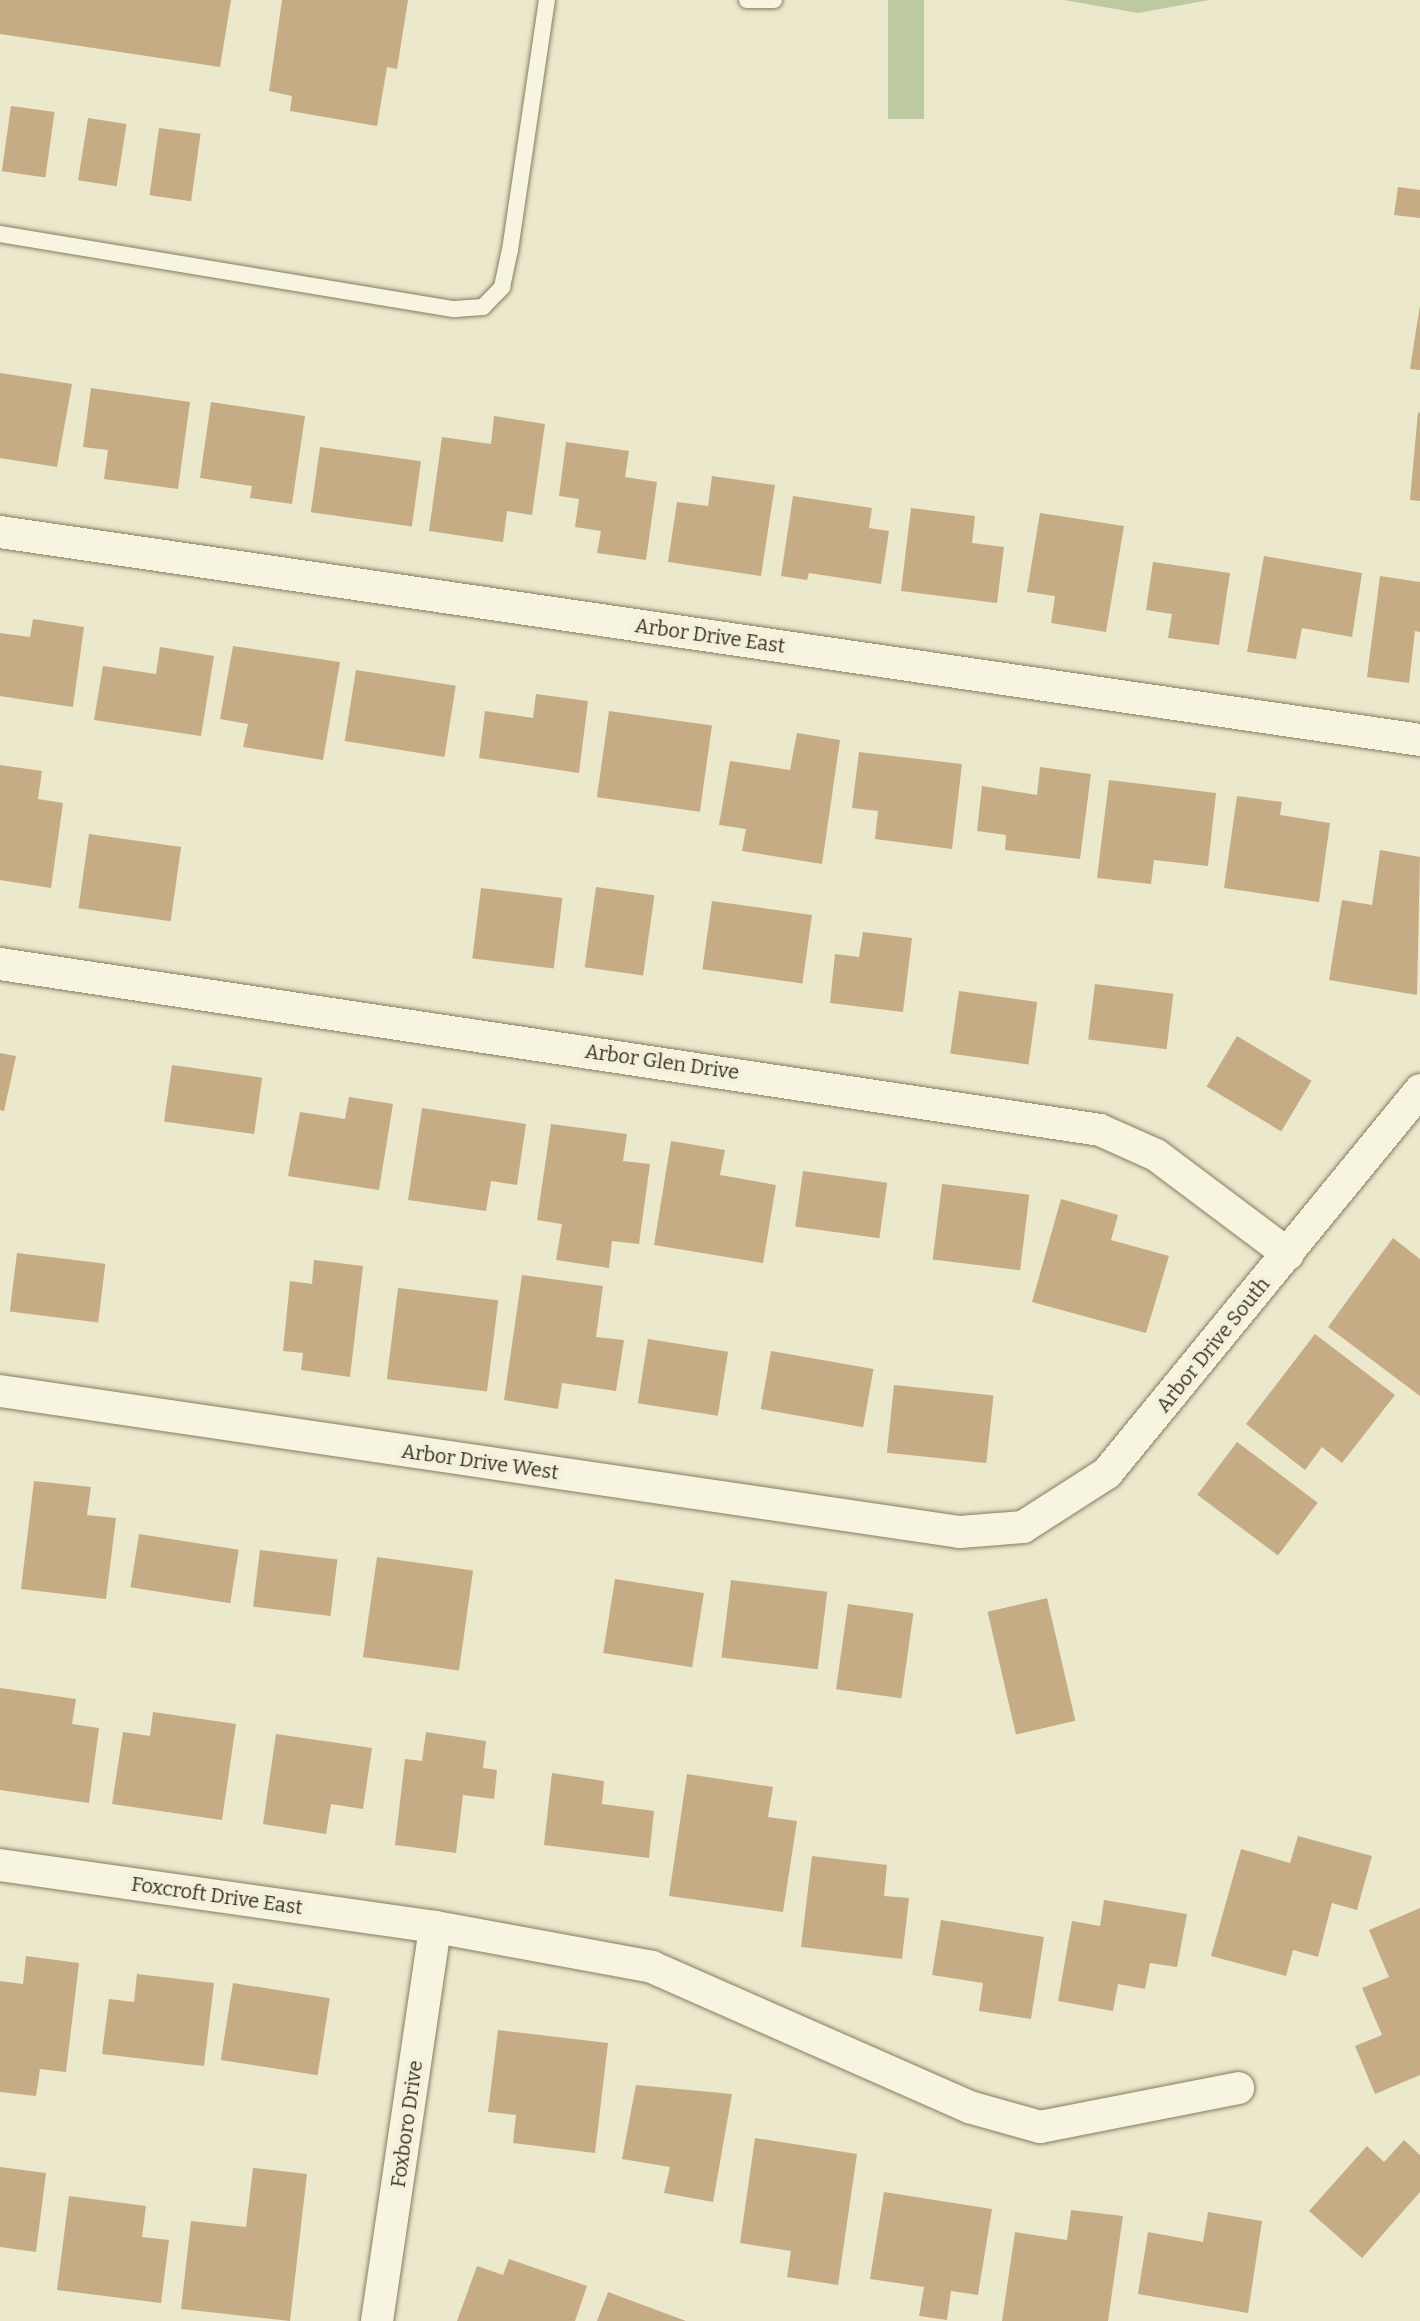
<!DOCTYPE html>
<style>
body{margin:0}
#map{position:relative;width:1420px;height:2321px;overflow:hidden;background:#ece8cc;font-family:Bitter,serif}
div>[style]{position:absolute}
[style*='--x']{left:calc(var(--x)*1px);top:calc(var(--y)*1px);width:calc(var(--w)*1px);rotate:calc(var(--a)*1deg)}
.green>*{inset:0;background:#bdc9a0;transform-origin:0 0}
.building>*{inset:0;background:#c6ac85;transform-origin:0 0}
.roads{filter:drop-shadow(0 0 2px #877d61) drop-shadow(0 0 2px #877d61)}
.service>*{height:16px;margin:-8px;padding:0 8px;transform-origin:8px;border-radius:8px;background:#f7f4df}
.minor>*{height:32px;margin:-16px;padding:0 16px;transform-origin:16px;border-radius:16px;background:#f7f4df}
span{translate:-50% -50%;white-space:nowrap;text-align:center;line-height:1.15;-webkit-text-stroke:8px #f4f1db;paint-order:stroke}
.street-label{font-size:20px;color:#393223}
</style>
<div id="map">
<div class="green">
<i style="left:888px;top:0;width:36px;height:119px"></i>
<i style="clip-path:polygon(1064px 0,1209px 0,1138px 13px)"></i>
</div>
<div class="building">
<i style="clip-path:polygon(0 0,231px 0,220px 67px,0 34px)"></i>
<i style="clip-path:polygon(282px 0,408px 0,397px 69px,387px 67px,377px 126px,290px 111px,292px 96px,269px 91px)"></i>
<i style="left:11px;top:106px;width:44px;height:66px;rotate:8deg"></i>
<i style="left:88px;top:118px;width:39px;height:63px;rotate:9deg"></i>
<i style="left:159px;top:128px;width:42px;height:68px;rotate:8deg"></i>
<i style="clip-path:polygon(1398px 187px,1420px 190px,1420px 218px,1394px 215px)"></i>
<i style="clip-path:polygon(1420px 305px,1420px 370px,1410px 369px)"></i>
<i style="clip-path:polygon(0 373px,72px 384px,57px 467px,0 458px)"></i>
<i style="clip-path:polygon(91px 388px,190px 402px,178px 489px,104px 479px,108px 450px,83px 447px)"></i>
<i style="clip-path:polygon(211px 402px,305px 416px,292px 504px,250px 498px,252px 486px,200px 478px)"></i>
<i style="clip-path:polygon(1418px 412px,1420px 413px,1420px 501px,1410px 500px)"></i>
<i style="clip-path:polygon(494px 416px,545px 424px,532px 515px,507px 511px,503px 542px,429px 531px,442px 437px,491px 444px)"></i>
<i style="clip-path:polygon(566px 442px,629px 451px,625px 477px,657px 482px,646px 560px,597px 553px,601px 531px,575px 527px,579px 499px,559px 496px)"></i>
<i style="left:320px;top:447px;width:102px;height:66px;rotate:8deg"></i>
<i style="clip-path:polygon(712px 476px,775px 485px,761px 576px,668px 562px,677px 502px,708px 506px)"></i>
<i style="clip-path:polygon(793px 496px,872px 508px,869px 528px,889px 531px,881px 584px,809px 573px,807px 580px,781px 576px)"></i>
<i style="clip-path:polygon(911px 508px,975px 516px,972px 543px,1004px 547px,997px 603px,901px 591px)"></i>
<i style="clip-path:polygon(1040px 513px,1124px 526px,1106px 632px,1051px 623px,1055px 596px,1027px 592px)"></i>
<i style="clip-path:polygon(1264px 556px,1362px 573px,1352px 637px,1302px 628px,1296px 659px,1247px 652px)"></i>
<i style="clip-path:polygon(1153px 562px,1230px 573px,1219px 645px,1168px 638px,1172px 614px,1146px 610px)"></i>
<i style="clip-path:polygon(1380px 576px,1420px 582px,1420px 632px,1415px 631px,1409px 683px,1367px 677px)"></i>
<i style="clip-path:polygon(33px 619px,84px 627px,73px 707px,0 696px,0 633px,30px 637px)"></i>
<i style="clip-path:polygon(233px 646px,340px 662px,323px 760px,243px 747px,248px 724px,220px 719px)"></i>
<i style="clip-path:polygon(160px 647px,214px 656px,201px 736px,94px 720px,103px 666px,156px 674px)"></i>
<i style="left:356px;top:670px;width:101px;height:72px;rotate:9deg"></i>
<i style="clip-path:polygon(536px 694px,588px 701px,579px 773px,479px 758px,485px 711px,533px 718px)"></i>
<i style="left:609px;top:711px;width:104px;height:87px;rotate:8deg"></i>
<i style="clip-path:polygon(797px 733px,840px 740px,822px 864px,742px 851px,746px 829px,719px 825px,730px 761px,790px 770px)"></i>
<i style="clip-path:polygon(859px 752px,962px 764px,952px 849px,875px 839px,878px 811px,852px 808px)"></i>
<i style="clip-path:polygon(0 765px,42px 771px,38px 799px,63px 803px,51px 888px,0 880px)"></i>
<i style="clip-path:polygon(1040px 767px,1091px 774px,1080px 859px,1005px 850px,1006px 835px,977px 831px,982px 786px,1037px 795px)"></i>
<i style="clip-path:polygon(1109px 780px,1216px 793px,1208px 866px,1154px 860px,1151px 884px,1097px 878px)"></i>
<i style="clip-path:polygon(1237px 796px,1282px 802px,1280px 815px,1330px 823px,1319px 902px,1224px 888px)"></i>
<i style="left:89px;top:834px;width:93px;height:75px;rotate:8deg"></i>
<i style="clip-path:polygon(1380px 850px,1420px 857px,1417px 995px,1329px 980px,1342px 900px,1372px 905px)"></i>
<i style="left:596px;top:887px;width:59px;height:81px;rotate:8deg"></i>
<i style="left:481px;top:888px;width:82px;height:71px;rotate:7deg"></i>
<i style="left:712px;top:901px;width:101px;height:69px;rotate:8deg"></i>
<i style="clip-path:polygon(863px 932px,912px 938px,903px 1012px,830px 1003px,835px 954px,859px 957px)"></i>
<i style="left:1095px;top:984px;width:79px;height:56px;rotate:7deg"></i>
<i style="left:959px;top:991px;width:79px;height:63px;rotate:8deg"></i>
<i style="left:1237px;top:1036px;width:87px;height:59px;rotate:31deg"></i>
<i style="clip-path:polygon(0 1053px,16px 1056px,4px 1111px,0 1110px)"></i>
<i style="left:172px;top:1065px;width:91px;height:57px;rotate:8deg"></i>
<i style="clip-path:polygon(349px 1097px,393px 1104px,379px 1190px,288px 1176px,300px 1112px,345px 1119px)"></i>
<i style="clip-path:polygon(422px 1108px,526px 1124px,517px 1185px,491px 1181px,486px 1211px,408px 1200px)"></i>
<i style="clip-path:polygon(551px 1124px,627px 1134px,623px 1161px,650px 1164px,639px 1244px,612px 1241px,609px 1268px,556px 1260px,562px 1224px,537px 1220px)"></i>
<i style="clip-path:polygon(671px 1141px,725px 1150px,720px 1175px,776px 1185px,763px 1263px,654px 1245px)"></i>
<i style="left:803px;top:1171px;width:85px;height:56px;rotate:8deg"></i>
<i style="left:942px;top:1184px;width:88px;height:76px;rotate:7deg"></i>
<i style="clip-path:polygon(1061px 1199px,1118px 1215px,1111px 1240px,1169px 1256px,1146px 1333px,1032px 1302px)"></i>
<i style="clip-path:polygon(1393px 1238px,1420px 1259px,1420px 1396px,1328px 1327px)"></i>
<i style="left:17px;top:1253px;width:89px;height:59px;rotate:7deg"></i>
<i style="clip-path:polygon(314px 1260px,363px 1266px,350px 1377px,301px 1370px,303px 1353px,283px 1351px,290px 1281px,312px 1284px)"></i>
<i style="clip-path:polygon(522px 1275px,603px 1286px,596px 1337px,624px 1340px,616px 1391px,562px 1383px,558px 1409px,504px 1400px)"></i>
<i style="left:398px;top:1288px;width:101px;height:92px;rotate:7deg"></i>
<i style="clip-path:polygon(1315px 1334px,1395px 1395px,1342px 1463px,1322px 1447px,1305px 1470px,1246px 1424px)"></i>
<i style="left:648px;top:1339px;width:81px;height:65px;rotate:9deg"></i>
<i style="left:771px;top:1351px;width:104px;height:59px;rotate:10deg"></i>
<i style="left:894px;top:1385px;width:100px;height:68px;rotate:6deg"></i>
<i style="left:1237px;top:1442px;width:101px;height:66px;rotate:37deg"></i>
<i style="clip-path:polygon(34px 1481px,91px 1487px,87px 1515px,116px 1518px,106px 1599px,21px 1589px)"></i>
<i style="left:139px;top:1534px;width:101px;height:54px;rotate:9deg"></i>
<i style="left:260px;top:1550px;width:78px;height:57px;rotate:7deg"></i>
<i style="left:377px;top:1557px;width:97px;height:101px;rotate:8deg"></i>
<i style="left:615px;top:1579px;width:90px;height:75px;rotate:9deg"></i>
<i style="left:731px;top:1580px;width:97px;height:78px;rotate:7deg"></i>
<i style="left:1047px;top:1598px;width:126px;height:61px;rotate:77deg"></i>
<i style="left:848px;top:1604px;width:66px;height:86px;rotate:8deg"></i>
<i style="clip-path:polygon(0 1688px,76px 1699px,72px 1724px,99px 1728px,89px 1803px,0 1790px)"></i>
<i style="clip-path:polygon(153px 1712px,236px 1724px,222px 1820px,112px 1804px,123px 1732px,150px 1736px)"></i>
<i style="clip-path:polygon(426px 1732px,486px 1741px,483px 1768px,497px 1770px,494px 1799px,463px 1795px,456px 1853px,395px 1845px,405px 1759px,422px 1761px)"></i>
<i style="clip-path:polygon(276px 1734px,372px 1748px,363px 1809px,331px 1804px,326px 1834px,263px 1824px)"></i>
<i style="clip-path:polygon(552px 1773px,604px 1781px,602px 1804px,654px 1811px,649px 1858px,544px 1845px)"></i>
<i style="clip-path:polygon(687px 1774px,773px 1787px,768px 1817px,797px 1821px,783px 1912px,669px 1896px)"></i>
<i style="clip-path:polygon(1298px 1836px,1372px 1856px,1357px 1910px,1332px 1903px,1318px 1957px,1293px 1950px,1286px 1976px,1211px 1956px,1241px 1849px,1290px 1863px)"></i>
<i style="clip-path:polygon(812px 1856px,887px 1865px,884px 1896px,909px 1898px,902px 1959px,801px 1947px)"></i>
<i style="clip-path:polygon(1104px 1900px,1187px 1914px,1177px 1967px,1150px 1963px,1145px 1989px,1118px 1984px,1113px 2011px,1058px 2001px,1072px 1921px,1100px 1926px)"></i>
<i style="clip-path:polygon(1420px 1908px,1420px 2075px,1375px 2094px,1355px 2046px,1382px 2035px,1362px 1988px,1389px 1977px,1369px 1930px)"></i>
<i style="clip-path:polygon(941px 1920px,1044px 1937px,1031px 2019px,979px 2011px,983px 1983px,932px 1975px)"></i>
<i style="clip-path:polygon(26px 1956px,79px 1963px,66px 2072px,40px 2069px,36px 2096px,0 2092px,0 1981px,23px 1984px)"></i>
<i style="clip-path:polygon(137px 1974px,214px 1983px,204px 2066px,102px 2054px,109px 1999px,134px 2002px)"></i>
<i style="left:233px;top:1983px;width:98px;height:78px;rotate:9deg"></i>
<i style="clip-path:polygon(498px 2030px,608px 2043px,595px 2153px,513px 2143px,516px 2115px,488px 2112px)"></i>
<i style="clip-path:polygon(636px 2085px,732px 2094px,713px 2202px,664px 2193px,670px 2167px,622px 2159px)"></i>
<i style="clip-path:polygon(755px 2138px,857px 2154px,838px 2285px,787px 2277px,791px 2251px,740px 2243px)"></i>
<i style="clip-path:polygon(1404px 2140px,1420px 2155px,1420px 2192px,1362px 2258px,1309px 2211px,1367px 2146px,1384px 2162px)"></i>
<i style="clip-path:polygon(0 2167px,46px 2173px,36px 2252px,0 2247px)"></i>
<i style="clip-path:polygon(253px 2168px,307px 2174px,290px 2321px,181px 2309px,191px 2221px,246px 2227px)"></i>
<i style="clip-path:polygon(884px 2192px,992px 2209px,978px 2295px,951px 2291px,947px 2320px,919px 2316px,924px 2287px,870px 2279px)"></i>
<i style="clip-path:polygon(69px 2196px,146px 2206px,142px 2237px,169px 2240px,161px 2303px,57px 2290px)"></i>
<i style="clip-path:polygon(1071px 2210px,1123px 2216px,1108px 2321px,1002px 2321px,1015px 2232px,1067px 2240px)"></i>
<i style="clip-path:polygon(1208px 2212px,1262px 2221px,1248px 2313px,1138px 2294px,1148px 2232px,1203px 2242px)"></i>
<i style="clip-path:polygon(509px 2259px,587px 2286px,575px 2321px,457px 2321px,477px 2266px,503px 2275px)"></i>
<i style="clip-path:polygon(608px 2292px,686px 2321px,597px 2321px)"></i>
</div>
<div class="roads">
<div class="service">
<i style="--x:747;--y:0;--w:27;--a:0"></i>
<i style="--x:0;--y:234;--w:461;--a:9.4"></i>
<i style="--x:455;--y:309;--w:28;--a:-4"></i>
<i style="--x:483;--y:307;--w:28;--a:-46"></i>
<i style="--x:502;--y:287;--w:38;--a:-78"></i>
<i style="--x:510;--y:250;--w:253;--a:-81.6"></i>
</div>
<div class="minor">
<i style="--x:0;--y:532;--w:1435;--a:8.33"></i>
<i style="--x:0;--y:964;--w:1112;--a:8.58"></i>
<i style="--x:1100;--y:1130;--w:61;--a:24.1"></i>
<i style="--x:1156;--y:1155;--w:165;--a:36.9"></i>
<i style="--x:0;--y:1391;--w:970;--a:8.36"></i>
<i style="--x:960;--y:1532;--w:63;--a:-4.5"></i>
<i style="--x:1023;--y:1527;--w:100;--a:-32.7"></i>
<i style="--x:1107;--y:1473;--w:495;--a:-50.7"></i>
<i style="--x:0;--y:1865;--w:439;--a:8.1"></i>
<i style="--x:435;--y:1927;--w:221;--a:10.4"></i>
<i style="--x:652;--y:1967;--w:347;--a:23.8"></i>
<i style="--x:969;--y:2107;--w:74;--a:15.7"></i>
<i style="--x:1040;--y:2127;--w:202;--a:-11.1"></i>
<i style="--x:377;--y:2321;--w:398;--a:-81.6"></i>
</div>
</div>
<div class="street-label">
<span style="left:710px;top:636px;rotate:8deg">Arbor Drive East</span>
<span style="left:662px;top:1062px;rotate:8deg">Arbor Glen Drive</span>
<span style="left:1213px;top:1345px;rotate:-51deg">Arbor Drive South</span>
<span style="left:480px;top:1462px;rotate:8deg">Arbor Drive West</span>
<span style="left:217px;top:1896px;rotate:8deg">Foxcroft Drive East</span>
<span style="left:407px;top:2124px;rotate:-82deg">Foxboro Drive</span>
</div>
</div>
